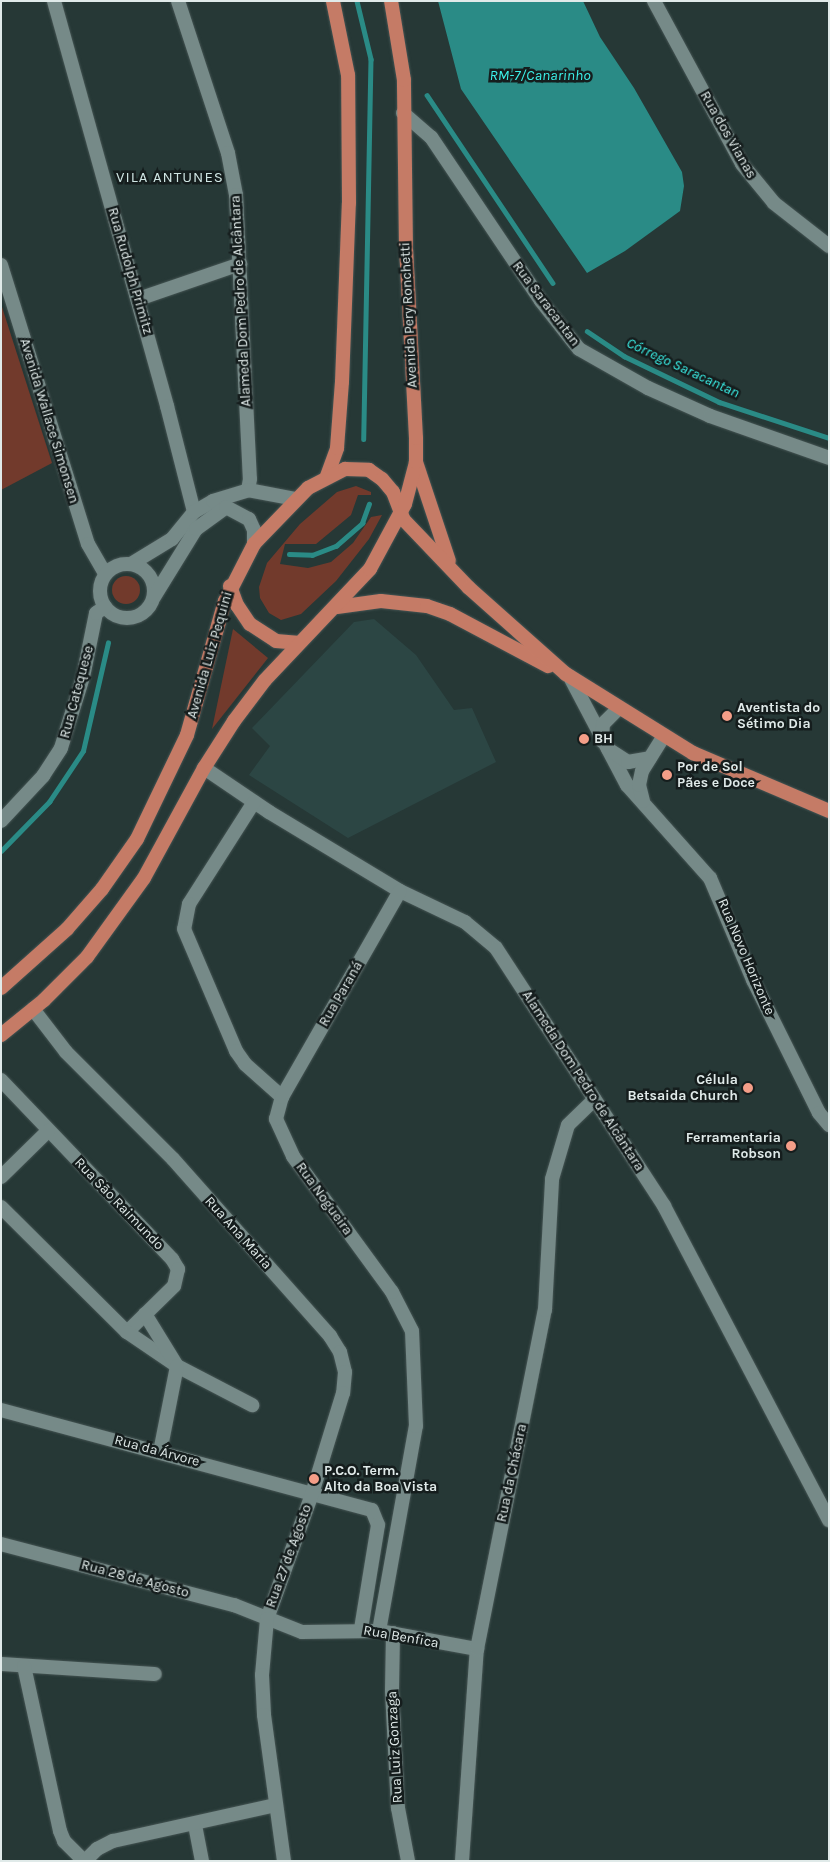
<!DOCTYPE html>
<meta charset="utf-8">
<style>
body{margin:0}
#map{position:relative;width:830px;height:1862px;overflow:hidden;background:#263836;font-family:Karla,sans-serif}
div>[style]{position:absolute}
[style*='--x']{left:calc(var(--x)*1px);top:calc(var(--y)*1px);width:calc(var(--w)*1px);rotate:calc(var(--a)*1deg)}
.built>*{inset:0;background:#2c4644}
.green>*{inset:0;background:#723a2c}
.round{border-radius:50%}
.water>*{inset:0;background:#2a8b86}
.stream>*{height:4.5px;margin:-2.25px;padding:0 2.25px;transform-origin:2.25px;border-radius:2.25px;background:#2a8b86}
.roads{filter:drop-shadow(0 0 1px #455453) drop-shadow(0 0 1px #455453)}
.minor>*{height:14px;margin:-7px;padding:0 7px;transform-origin:7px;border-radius:7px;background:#768a88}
.minor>.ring{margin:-7px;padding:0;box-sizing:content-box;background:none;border:14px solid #768a88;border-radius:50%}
.tertiary>*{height:14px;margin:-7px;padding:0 7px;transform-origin:7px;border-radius:7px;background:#768a88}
.primary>*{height:14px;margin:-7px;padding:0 7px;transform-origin:7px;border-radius:7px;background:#c57b66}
.dots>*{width:14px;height:14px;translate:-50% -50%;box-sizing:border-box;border:2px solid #151d1d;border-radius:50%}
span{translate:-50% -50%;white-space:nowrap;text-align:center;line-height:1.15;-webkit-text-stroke:5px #151d1d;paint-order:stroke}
.street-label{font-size:14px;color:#e0eae9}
.poi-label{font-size:14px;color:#e0eae9;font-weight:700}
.left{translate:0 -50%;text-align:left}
.right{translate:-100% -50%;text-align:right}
.water-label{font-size:15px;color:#3bf1e9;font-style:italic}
.neighbourhood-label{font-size:15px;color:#d0e6e4;letter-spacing:1px}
.frame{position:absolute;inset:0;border:2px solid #e0eae9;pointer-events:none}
</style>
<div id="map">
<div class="built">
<i style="clip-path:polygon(374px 619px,416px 655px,454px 710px,472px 708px,496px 762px,348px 838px,249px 775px,270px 746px,252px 728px,354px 622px)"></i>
</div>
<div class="green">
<i style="clip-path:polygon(1px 304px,52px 463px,1px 490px)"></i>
<i style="clip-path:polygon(356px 486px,371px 492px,371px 495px,358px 495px,351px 515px,316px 544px,285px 544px,280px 564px,308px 568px,331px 562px,353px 543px,371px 517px,382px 515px,369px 539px,336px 581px,301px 614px,281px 620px,269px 613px,260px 598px,259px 587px,267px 563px,300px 524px,337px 492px)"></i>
<i class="round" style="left:112px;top:576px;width:28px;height:28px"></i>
<i style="clip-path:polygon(233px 629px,268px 658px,212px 729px)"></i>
</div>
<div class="water">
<i style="clip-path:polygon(438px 1px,583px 1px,600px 37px,634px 88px,682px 172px,684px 186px,680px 211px,625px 251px,587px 273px,461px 89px)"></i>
</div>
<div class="stream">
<i style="--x:357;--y:1;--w:60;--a:76.4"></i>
<i style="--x:371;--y:59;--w:380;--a:91.1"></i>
<i style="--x:427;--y:95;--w:226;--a:56.2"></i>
<i style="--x:587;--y:331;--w:45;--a:34"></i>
<i style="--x:624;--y:356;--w:106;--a:25.8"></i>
<i style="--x:719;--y:402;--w:116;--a:18.1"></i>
<i style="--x:289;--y:554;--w:23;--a:2"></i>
<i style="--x:312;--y:555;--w:26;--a:-21"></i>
<i style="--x:336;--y:546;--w:35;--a:-41"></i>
<i style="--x:362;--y:523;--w:20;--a:-70"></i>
<i style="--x:1;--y:851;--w:69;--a:-45.6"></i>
<i style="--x:49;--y:802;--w:61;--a:-56.3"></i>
<i style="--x:83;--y:751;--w:111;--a:-77"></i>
</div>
<div class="roads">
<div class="minor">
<i style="--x:54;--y:1;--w:420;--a:74.4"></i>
<i style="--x:167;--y:406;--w:109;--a:75.7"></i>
<i style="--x:178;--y:1;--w:160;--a:71.8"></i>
<i style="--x:228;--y:153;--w:43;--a:79.2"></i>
<i style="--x:236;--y:195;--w:284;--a:87.2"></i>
<i style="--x:250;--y:479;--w:11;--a:100"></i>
<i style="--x:403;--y:113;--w:37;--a:41"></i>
<i style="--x:431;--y:137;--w:197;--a:56.1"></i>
<i style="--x:541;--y:301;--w:61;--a:51.6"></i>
<i style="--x:579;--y:349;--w:79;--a:29.5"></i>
<i style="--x:648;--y:388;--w:68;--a:24.3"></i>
<i style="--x:710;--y:416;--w:126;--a:19.4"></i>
<i style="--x:1;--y:265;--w:292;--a:72.7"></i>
<i style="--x:88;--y:544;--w:34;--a:60"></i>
<i style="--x:138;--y:299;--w:108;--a:-18.9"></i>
<i style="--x:131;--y:564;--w:48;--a:-31.4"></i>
<i style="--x:172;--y:539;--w:35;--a:-51"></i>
<i style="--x:194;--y:512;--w:22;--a:-30"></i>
<i style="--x:213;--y:501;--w:37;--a:-17"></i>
<i style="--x:248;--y:490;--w:49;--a:10.6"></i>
<i class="ring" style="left:100px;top:564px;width:40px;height:40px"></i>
<i style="--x:154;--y:597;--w:80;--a:-58.3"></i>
<i style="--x:196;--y:529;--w:37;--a:-36"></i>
<i style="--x:226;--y:507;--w:26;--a:28"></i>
<i style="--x:249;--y:519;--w:12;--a:66"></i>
<i style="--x:254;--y:530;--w:14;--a:90"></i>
<i style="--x:570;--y:677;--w:122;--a:62.2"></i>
<i style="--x:627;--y:785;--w:125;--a:48.3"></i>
<i style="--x:710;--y:878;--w:111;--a:67.1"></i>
<i style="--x:753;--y:980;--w:148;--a:63.6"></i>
<i style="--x:819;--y:1113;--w:16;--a:50"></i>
<i style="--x:602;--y:741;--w:17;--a:-87"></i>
<i style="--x:603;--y:724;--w:21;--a:-45"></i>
<i style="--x:608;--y:749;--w:24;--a:33"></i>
<i style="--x:628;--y:762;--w:22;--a:-10"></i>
<i style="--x:204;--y:768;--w:78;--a:34.1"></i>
<i style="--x:269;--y:812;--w:153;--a:31.1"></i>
<i style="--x:400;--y:891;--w:72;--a:25.5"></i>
<i style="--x:465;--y:922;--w:40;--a:40"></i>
<i style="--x:496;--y:948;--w:308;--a:56.9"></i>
<i style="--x:664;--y:1206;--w:355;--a:62.3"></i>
<i style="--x:643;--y:801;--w:16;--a:-104"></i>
<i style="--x:639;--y:785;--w:14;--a:-78"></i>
<i style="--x:642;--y:771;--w:40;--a:-58"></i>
<i style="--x:254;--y:802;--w:121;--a:122.5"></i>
<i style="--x:189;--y:904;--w:25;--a:101"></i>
<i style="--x:184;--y:929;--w:133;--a:66.9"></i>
<i style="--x:236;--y:1051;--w:16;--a:55"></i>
<i style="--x:245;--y:1064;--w:50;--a:41.7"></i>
<i style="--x:1;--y:821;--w:62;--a:-47"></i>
<i style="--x:43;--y:776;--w:33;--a:-57"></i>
<i style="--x:61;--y:748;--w:74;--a:-72.8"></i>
<i style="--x:83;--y:677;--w:65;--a:-78.5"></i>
<i style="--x:96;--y:613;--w:11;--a:-34"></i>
<i style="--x:1;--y:1080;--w:248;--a:46.3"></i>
<i style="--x:172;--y:1259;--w:12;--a:59"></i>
<i style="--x:178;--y:1269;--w:17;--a:103"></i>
<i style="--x:174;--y:1286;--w:66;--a:135.6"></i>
<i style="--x:1;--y:1177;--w:66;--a:-44.4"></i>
<i style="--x:1;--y:1207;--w:177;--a:44.8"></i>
<i style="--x:127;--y:1332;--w:60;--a:34.2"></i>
<i style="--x:177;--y:1366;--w:85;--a:27.5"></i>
<i style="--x:145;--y:1314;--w:61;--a:58.4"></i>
<i style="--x:177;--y:1366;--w:88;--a:101.2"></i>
<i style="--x:1;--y:1410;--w:384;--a:15.1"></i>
<i style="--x:372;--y:1510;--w:16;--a:68"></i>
<i style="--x:378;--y:1525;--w:105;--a:99.3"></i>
<i style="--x:1;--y:1544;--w:241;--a:14.7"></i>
<i style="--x:234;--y:1605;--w:73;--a:21.7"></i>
<i style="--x:302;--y:1632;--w:77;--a:-0.7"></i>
<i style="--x:379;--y:1631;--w:100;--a:10.4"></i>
<i style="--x:379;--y:1631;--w:208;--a:-79.8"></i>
<i style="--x:416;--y:1426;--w:95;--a:-92.4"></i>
<i style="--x:412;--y:1331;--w:44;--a:-117.1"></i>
<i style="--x:392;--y:1292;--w:168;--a:-126.1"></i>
<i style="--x:293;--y:1156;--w:41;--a:-114.7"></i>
<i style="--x:276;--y:1119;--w:23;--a:-75"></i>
<i style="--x:282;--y:1097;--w:237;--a:-60.2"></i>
<i style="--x:393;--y:1633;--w:58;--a:91"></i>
<i style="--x:392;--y:1691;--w:117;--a:87.1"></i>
<i style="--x:398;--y:1808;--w:54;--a:79.3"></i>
<i style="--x:1;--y:1664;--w:154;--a:3.7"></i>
<i style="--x:24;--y:1666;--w:169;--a:77.7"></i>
<i style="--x:60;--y:1831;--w:11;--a:68"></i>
<i style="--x:64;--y:1841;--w:28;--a:45"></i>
<i style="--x:195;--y:1825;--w:37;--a:79"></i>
<i style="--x:85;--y:1861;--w:17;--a:-45"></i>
<i style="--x:97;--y:1849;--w:18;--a:-27"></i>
<i style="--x:113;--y:1841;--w:166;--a:-12.5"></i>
<i style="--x:462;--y:1861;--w:213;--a:-86"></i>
<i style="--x:477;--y:1649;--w:346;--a:-78.7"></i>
<i style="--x:545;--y:1310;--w:131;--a:-86.9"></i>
<i style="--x:552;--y:1179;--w:56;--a:-73.5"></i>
<i style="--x:568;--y:1125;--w:37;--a:-44"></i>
</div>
<div class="tertiary">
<i style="--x:654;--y:1;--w:185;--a:61.6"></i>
<i style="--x:742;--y:164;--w:50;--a:50.6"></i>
<i style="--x:774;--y:203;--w:70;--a:38"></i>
<i style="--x:33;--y:1009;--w:54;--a:52.5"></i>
<i style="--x:66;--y:1052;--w:151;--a:45"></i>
<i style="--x:173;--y:1159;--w:237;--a:48.4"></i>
<i style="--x:330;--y:1336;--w:19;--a:58"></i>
<i style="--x:340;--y:1352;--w:21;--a:76"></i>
<i style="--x:345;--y:1372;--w:21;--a:95"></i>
<i style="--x:343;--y:1393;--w:106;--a:107.1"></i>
<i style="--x:312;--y:1494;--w:133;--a:109.8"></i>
<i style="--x:267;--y:1619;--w:56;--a:95.1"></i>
<i style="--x:262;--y:1675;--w:40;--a:87.1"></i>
<i style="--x:264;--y:1715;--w:147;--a:82.2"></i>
</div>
<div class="primary">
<i style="--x:416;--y:462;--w:104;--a:71.6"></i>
<i style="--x:327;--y:476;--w:30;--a:-70"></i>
<i style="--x:337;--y:448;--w:66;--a:-85.7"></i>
<i style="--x:342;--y:382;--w:179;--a:-87.8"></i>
<i style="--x:349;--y:203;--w:128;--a:-90.4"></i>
<i style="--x:348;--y:75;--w:76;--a:-101.5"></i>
<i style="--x:230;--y:586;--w:20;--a:70"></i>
<i style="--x:237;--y:605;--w:23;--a:56"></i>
<i style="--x:250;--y:624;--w:31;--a:33"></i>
<i style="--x:276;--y:641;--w:21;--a:5"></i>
<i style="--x:337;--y:607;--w:44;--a:-7.8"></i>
<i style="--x:381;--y:601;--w:46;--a:6.2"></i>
<i style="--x:427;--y:606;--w:24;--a:19"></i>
<i style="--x:450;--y:614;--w:111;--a:28"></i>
<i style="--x:1;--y:988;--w:89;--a:-41.8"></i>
<i style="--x:67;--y:929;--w:53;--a:-48.8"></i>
<i style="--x:102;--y:889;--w:61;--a:-55"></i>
<i style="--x:137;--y:839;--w:115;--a:-64.3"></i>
<i style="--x:187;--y:735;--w:139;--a:-74.2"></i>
<i style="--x:225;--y:601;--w:64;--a:-63"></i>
<i style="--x:254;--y:544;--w:78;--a:-46"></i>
<i style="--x:308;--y:488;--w:42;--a:-27.2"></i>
<i style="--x:345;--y:469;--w:24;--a:2"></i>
<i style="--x:369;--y:470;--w:16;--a:35"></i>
<i style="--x:382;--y:479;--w:17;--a:50"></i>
<i style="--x:393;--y:492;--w:30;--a:69"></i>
<i style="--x:404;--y:520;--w:94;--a:46.3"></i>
<i style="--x:469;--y:588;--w:130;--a:41.6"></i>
<i style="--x:566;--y:674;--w:150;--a:31.9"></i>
<i style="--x:693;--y:753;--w:148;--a:23.1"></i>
<i style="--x:1;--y:1035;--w:55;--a:-39.1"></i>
<i style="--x:44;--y:1000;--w:61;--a:-45"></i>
<i style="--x:87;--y:957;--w:97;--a:-54.2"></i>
<i style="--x:144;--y:878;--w:125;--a:-61.4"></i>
<i style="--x:204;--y:768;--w:56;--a:-57.4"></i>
<i style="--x:234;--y:721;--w:51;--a:-52.9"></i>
<i style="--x:265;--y:680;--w:153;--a:-46.6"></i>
<i style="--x:370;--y:569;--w:74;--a:-61.7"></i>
<i style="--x:405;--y:504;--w:43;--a:-75.3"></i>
<i style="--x:416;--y:462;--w:24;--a:-90"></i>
<i style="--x:416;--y:438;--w:188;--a:-93"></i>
<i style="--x:406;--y:250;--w:170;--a:-90.7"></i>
<i style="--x:404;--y:80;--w:80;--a:-99.3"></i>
</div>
</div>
<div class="dots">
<i style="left:727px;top:716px;background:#f49e88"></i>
<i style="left:584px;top:739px;background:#f49e88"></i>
<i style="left:667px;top:775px;background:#f49e88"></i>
<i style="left:748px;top:1088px;background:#f49e88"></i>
<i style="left:791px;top:1146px;background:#f49e88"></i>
<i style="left:314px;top:1479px;background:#f49e88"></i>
</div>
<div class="street-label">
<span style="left:728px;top:135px;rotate:60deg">Rua dos Vianas</span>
<span style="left:130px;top:271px;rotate:74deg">Rua Rudolph Primitz</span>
<span style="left:241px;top:301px;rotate:-93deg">Alameda Dom Pedro de Alcântara</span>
<span style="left:546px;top:304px;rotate:53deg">Rua Saracantan</span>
<span style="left:409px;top:315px;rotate:-93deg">Avenida Pery Ronchetti</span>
<span style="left:49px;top:421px;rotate:73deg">Avenida Wallace Simonsen</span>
<span style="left:210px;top:655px;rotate:-74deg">Avenida Luiz Pequini</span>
<span style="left:77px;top:692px;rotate:-75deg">Rua Catequese</span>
<span style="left:746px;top:957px;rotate:67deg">Rua Novo Horizonte</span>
<span style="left:341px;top:994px;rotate:-60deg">Rua Paraná</span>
<span style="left:583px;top:1081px;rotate:57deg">Alameda Dom Pedro de Alcântara</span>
<span style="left:324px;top:1199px;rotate:54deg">Rua Nogueira</span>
<span style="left:119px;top:1204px;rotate:46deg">Rua São Raimundo</span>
<span style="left:238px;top:1233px;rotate:48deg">Rua Ana Maria</span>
<span style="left:157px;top:1451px;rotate:15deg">Rua da Árvore</span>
<span style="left:512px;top:1473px;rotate:-78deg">Rua da Chácara</span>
<span style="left:289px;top:1556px;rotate:-70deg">Rua 27 de Agosto</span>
<span style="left:135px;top:1579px;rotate:15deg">Rua 28 de Agosto</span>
<span style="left:401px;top:1637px;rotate:10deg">Rua Benfica</span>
<span style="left:395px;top:1747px;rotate:-93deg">Rua Luiz Gonzaga</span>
</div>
<div class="poi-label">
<span class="left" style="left:737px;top:716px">Aventista do<br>Sétimo Dia</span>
<span class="left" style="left:594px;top:739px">BH</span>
<span class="left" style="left:677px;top:775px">Por de Sol<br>Pães e Doce</span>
<span class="right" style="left:738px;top:1088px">Célula<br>Betsaida Church</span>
<span class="right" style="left:781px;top:1146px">Ferramentaria<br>Robson</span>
<span class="left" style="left:324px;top:1479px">P.C.O. Term.<br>Alto da Boa Vista</span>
</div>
<div class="water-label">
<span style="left:540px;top:76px">RM-7/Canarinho</span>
<span style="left:683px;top:368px;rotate:25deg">Córrego Saracantan</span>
</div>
<div class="neighbourhood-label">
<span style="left:170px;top:178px">VILA ANTUNES</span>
</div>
<div class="frame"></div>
</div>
